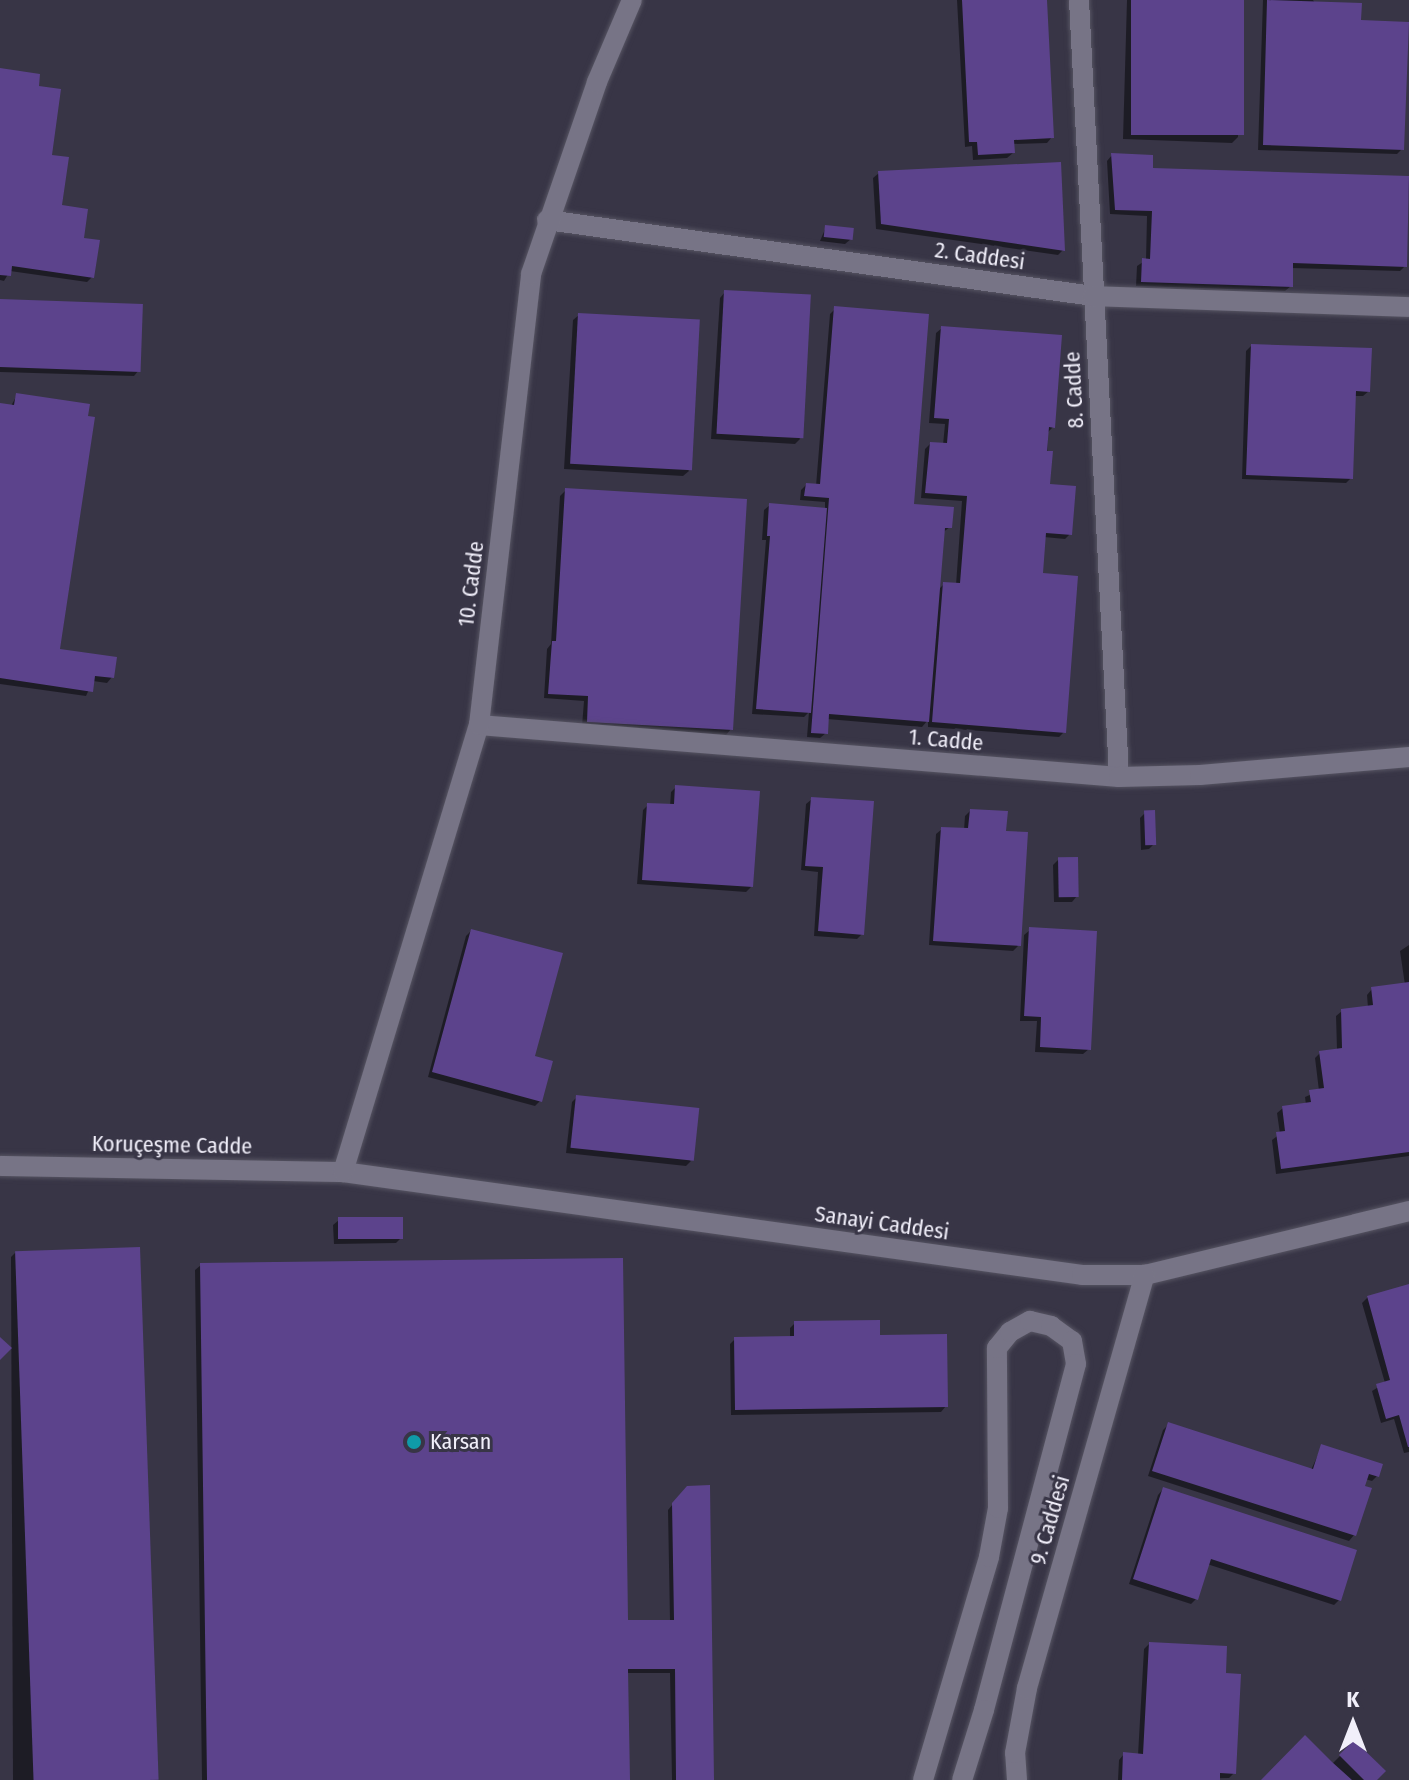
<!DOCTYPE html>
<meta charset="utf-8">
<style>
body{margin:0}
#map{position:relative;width:1409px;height:1780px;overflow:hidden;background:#383546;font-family:"Fira Sans Condensed",sans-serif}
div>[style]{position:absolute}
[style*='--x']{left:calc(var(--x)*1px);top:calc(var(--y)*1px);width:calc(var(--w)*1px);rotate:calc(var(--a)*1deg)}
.shadow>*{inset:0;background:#0007}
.building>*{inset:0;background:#5c438c;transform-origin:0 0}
.roads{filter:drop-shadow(0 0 2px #565462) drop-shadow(0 0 2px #565462)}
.minor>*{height:20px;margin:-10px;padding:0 10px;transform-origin:10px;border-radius:10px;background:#777486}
.dots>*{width:22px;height:22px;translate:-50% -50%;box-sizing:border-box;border:4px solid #383546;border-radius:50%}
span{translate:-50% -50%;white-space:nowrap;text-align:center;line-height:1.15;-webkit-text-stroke:6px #383546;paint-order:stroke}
.street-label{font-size:22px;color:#f1effa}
.poi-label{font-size:22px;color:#f1effa}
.left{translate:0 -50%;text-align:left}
.north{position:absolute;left:1313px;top:1684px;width:80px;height:80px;-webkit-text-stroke:6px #383546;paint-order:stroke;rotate:0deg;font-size:22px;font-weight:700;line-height:32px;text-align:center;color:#f1effa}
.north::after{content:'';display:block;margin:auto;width:28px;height:36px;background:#f1effa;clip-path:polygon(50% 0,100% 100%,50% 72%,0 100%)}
</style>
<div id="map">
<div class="shadow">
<i style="clip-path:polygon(957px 0,1045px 0,1052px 137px,1047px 143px,1012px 144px,1013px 153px,1007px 158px,973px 160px,972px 146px,965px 147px)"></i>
<i style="clip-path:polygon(1127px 0,1242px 0,1238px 137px,1232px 143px,1123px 139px)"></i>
<i style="clip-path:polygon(1263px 0,1313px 0,1402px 149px,1397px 154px,1258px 150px)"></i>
<i style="clip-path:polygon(0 70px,36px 87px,60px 206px,82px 239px,92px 277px,87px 282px,10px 271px,4px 281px,0 280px)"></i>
<i style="clip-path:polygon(1112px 155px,1151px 170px,1409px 178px,1405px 266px,1400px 271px,1291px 268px,1291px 286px,1285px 291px,1136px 286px,1137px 266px,1146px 260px,1147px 216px,1110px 214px,1107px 161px)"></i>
<i style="clip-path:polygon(879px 173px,1063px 250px,1058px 255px,876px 229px,873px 178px)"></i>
<i style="clip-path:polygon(826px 227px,851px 239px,845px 244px,820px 241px)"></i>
<i style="clip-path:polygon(725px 292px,800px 439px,795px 444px,711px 439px,720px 298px)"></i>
<i style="clip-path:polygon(0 301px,139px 370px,134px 376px,0 372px)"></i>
<i style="clip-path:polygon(835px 309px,912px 506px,950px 527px,942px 533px,938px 590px,944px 584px,956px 585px,962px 501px,921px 498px,925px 449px,930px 444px,943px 445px,945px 424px,929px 423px,936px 333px,942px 328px,1053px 427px,1047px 433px,1048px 485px,1070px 534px,1065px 539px,1044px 537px,1041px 575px,1064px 732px,1059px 737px,928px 727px,928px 720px,922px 727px,827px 719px,826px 733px,820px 738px,807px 737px,809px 712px,804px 717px,752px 714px,766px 540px,762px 540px,764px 510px,770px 505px,825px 510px,825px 502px,800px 500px,801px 490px,806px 485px,816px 486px,830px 314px)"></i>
<i style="clip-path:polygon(579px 315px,689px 471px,683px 476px,564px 469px,573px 320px)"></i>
<i style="clip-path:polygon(1251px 346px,1369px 391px,1363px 396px,1354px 396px,1351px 478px,1346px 483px,1242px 479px,1246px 351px)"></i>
<i style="clip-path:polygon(17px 395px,58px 651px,112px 677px,107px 683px,93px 681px,86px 696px,0 684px,0 405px,11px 406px)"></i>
<i style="clip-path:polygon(566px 490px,731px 729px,726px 735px,582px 726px,584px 701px,544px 698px,547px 649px,551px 644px,560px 496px)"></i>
<i style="clip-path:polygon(676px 787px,751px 887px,746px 892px,637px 884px,643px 810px,648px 805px,670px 806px,671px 792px)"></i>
<i style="clip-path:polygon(812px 799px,862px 934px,857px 939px,814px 936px,818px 872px,801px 870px,806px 804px)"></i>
<i style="clip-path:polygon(970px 811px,1004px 833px,1019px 945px,1013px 951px,929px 945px,936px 834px,942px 829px,964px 830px,965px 816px)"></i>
<i style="clip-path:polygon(1145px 813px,1154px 844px,1149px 849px,1141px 850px,1140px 818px)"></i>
<i style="clip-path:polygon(1058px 860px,1077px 896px,1072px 902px,1054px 902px,1053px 865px)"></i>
<i style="clip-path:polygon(1030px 930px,1089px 1049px,1083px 1054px,1035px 1052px,1037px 1021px,1020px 1021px,1024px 935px)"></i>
<i style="clip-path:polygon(471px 931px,540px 1101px,535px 1106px,428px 1077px,466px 936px)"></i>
<i style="clip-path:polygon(1409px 945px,1409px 1156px,1276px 1174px,1272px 1140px,1280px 1134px,1277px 1113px,1283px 1108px,1306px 1105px,1305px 1097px,1319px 1091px,1315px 1058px,1320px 1053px,1337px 1050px,1336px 1016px,1342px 1011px,1368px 1008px,1367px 995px,1372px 989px,1405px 985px,1400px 951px)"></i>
<i style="clip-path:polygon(577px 1097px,691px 1161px,686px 1166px,566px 1153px,572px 1102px)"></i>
<i style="clip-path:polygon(339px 1220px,401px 1238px,396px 1243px,334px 1244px,333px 1225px)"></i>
<i style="clip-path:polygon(16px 1252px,152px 1780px,13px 1780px,11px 1257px)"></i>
<i style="clip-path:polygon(201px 1265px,626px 1622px,670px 1622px,668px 1510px,682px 1493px,712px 1780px,672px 1780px,670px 1673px,627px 1673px,628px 1780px,202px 1780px,195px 1270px)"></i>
<i style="clip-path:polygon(1409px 1286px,1409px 1452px,1404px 1453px,1394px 1419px,1381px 1423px,1372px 1391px,1385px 1383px,1362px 1303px,1368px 1297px)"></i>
<i style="clip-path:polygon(795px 1323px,878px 1337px,946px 1406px,941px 1412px,731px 1415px,730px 1344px,735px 1339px,790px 1338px,790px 1328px)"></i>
<i style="clip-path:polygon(1168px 1425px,1311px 1470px,1322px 1446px,1377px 1476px,1372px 1481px,1365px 1479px,1354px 1535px,1349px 1541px,1148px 1476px,1163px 1430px)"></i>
<i style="clip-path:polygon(1163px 1489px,1339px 1600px,1334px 1605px,1207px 1564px,1196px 1599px,1191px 1604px,1129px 1584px,1158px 1495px)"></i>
<i style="clip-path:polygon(1149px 1644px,1224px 1675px,1234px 1773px,1229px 1778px,1118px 1780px,1119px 1760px,1124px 1754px,1138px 1755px,1144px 1649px)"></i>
<i style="clip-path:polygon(1354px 1742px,1374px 1780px,1264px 1780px,1332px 1764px)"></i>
</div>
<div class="building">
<i style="clip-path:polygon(962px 0,1047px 0,1054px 138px,1014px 140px,1015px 153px,978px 155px,977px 142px,969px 142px)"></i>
<i style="left:1131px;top:0;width:113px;height:135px"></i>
<i style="clip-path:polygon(1267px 0,1362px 3px,1361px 20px,1409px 22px,1404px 150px,1263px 145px)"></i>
<i style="clip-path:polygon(0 68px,40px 74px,39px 86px,61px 89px,52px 155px,69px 157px,62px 205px,88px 209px,84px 238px,100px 240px,94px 278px,12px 266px,11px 276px,0 275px)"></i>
<i style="clip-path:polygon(1111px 153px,1153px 155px,1153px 168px,1409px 176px,1407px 267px,1293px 263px,1293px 287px,1141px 282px,1142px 258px,1150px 259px,1152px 211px,1115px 210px)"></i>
<i style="clip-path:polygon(1061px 162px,1065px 251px,881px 224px,878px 171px)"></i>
<i style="left:825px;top:225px;width:29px;height:12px;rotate:6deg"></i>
<i style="left:724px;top:290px;width:87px;height:144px;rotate:3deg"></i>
<i style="left:0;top:299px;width:143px;height:68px;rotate:2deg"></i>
<i style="clip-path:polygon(834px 306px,929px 314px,914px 504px,954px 507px,952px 528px,945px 528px,929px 722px,829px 714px,828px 734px,811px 733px,829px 498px,804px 496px,806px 483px,820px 484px)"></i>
<i style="left:578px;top:313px;width:122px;height:151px;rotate:3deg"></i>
<i style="clip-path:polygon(941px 326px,1062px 335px,1055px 428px,1049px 427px,1047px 451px,1053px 451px,1050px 484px,1076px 486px,1072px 535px,1046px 533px,1043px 573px,1078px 576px,1066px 733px,932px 722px,943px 582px,960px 583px,967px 496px,925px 493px,930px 442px,947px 443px,949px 419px,934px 418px)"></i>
<i style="clip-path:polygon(1251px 344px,1372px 348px,1370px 392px,1356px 391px,1353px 479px,1246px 475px)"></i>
<i style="clip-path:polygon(16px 393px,90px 404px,88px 416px,95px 417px,60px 649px,117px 657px,114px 678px,95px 676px,93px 692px,0 678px,0 403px,14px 405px)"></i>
<i style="clip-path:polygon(565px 488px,747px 499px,733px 730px,587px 722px,588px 696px,548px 694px,552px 641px,556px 641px)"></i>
<i style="clip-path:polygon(769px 503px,827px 508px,811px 713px,756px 709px,770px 536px,767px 536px)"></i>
<i style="clip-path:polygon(675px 785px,760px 791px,753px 887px,642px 880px,647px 803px,674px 804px)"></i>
<i style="clip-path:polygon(811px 797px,874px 801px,864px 935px,818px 931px,823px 867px,805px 866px)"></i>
<i style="clip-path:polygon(970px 809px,1008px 811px,1006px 831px,1028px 832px,1021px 946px,933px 941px,941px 827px,968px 828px)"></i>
<i style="left:1155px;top:810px;width:35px;height:11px;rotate:88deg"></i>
<i style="left:1078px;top:857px;width:40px;height:20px;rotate:89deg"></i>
<i style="clip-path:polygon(1029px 927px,1097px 931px,1091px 1050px,1040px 1047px,1041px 1017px,1024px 1016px)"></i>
<i style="clip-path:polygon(471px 929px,563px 953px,535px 1056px,553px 1061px,542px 1102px,432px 1072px)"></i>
<i style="clip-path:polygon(1409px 982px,1409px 1152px,1281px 1169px,1276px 1132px,1285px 1131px,1282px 1106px,1311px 1102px,1309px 1090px,1324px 1088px,1319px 1051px,1342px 1048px,1341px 1009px,1373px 1005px,1371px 987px)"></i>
<i style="left:576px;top:1095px;width:124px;height:53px;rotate:6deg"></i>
<i style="left:403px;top:1217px;width:22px;height:65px;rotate:90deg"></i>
<i style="left:140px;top:1247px;width:533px;height:125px;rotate:88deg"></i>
<i style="clip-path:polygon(623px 1258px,628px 1620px,674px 1620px,672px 1503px,687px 1486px,710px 1485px,714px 1780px,676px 1780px,675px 1669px,628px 1669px,630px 1780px,207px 1780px,200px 1263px)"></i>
<i style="clip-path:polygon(1409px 1284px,1409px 1447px,1408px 1447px,1399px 1415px,1386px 1419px,1376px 1384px,1390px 1380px,1367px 1296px)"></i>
<i style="clip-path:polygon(880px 1320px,880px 1335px,947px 1334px,948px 1407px,735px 1410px,734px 1337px,794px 1336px,794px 1321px)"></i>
<i style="clip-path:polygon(0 1337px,12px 1348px,0 1360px)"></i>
<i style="clip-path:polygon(1168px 1422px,1313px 1469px,1321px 1444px,1383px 1464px,1379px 1477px,1369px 1474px,1365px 1486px,1372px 1488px,1356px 1536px,1152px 1471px)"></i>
<i style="clip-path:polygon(1163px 1487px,1357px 1550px,1341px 1601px,1211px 1559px,1198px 1600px,1133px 1579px)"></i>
<i style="clip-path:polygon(1149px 1642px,1227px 1646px,1226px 1673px,1241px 1674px,1236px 1774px,1220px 1773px,1220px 1780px,1122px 1780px,1123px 1752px,1143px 1754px)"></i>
<i style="clip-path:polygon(1305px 1735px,1332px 1762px,1352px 1780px,1261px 1780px)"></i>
<i style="clip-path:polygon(1354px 1740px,1386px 1771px,1377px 1780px,1364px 1780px,1339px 1755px)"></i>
</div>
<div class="roads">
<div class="minor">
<i style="--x:1079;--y:0;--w:778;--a:87.05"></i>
<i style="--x:547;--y:220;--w:551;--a:7.92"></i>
<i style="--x:1093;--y:296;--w:316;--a:2"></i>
<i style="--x:479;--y:725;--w:642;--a:4.65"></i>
<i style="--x:1119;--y:777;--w:81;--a:-1.4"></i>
<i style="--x:1200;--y:775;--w:210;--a:-4.9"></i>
<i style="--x:0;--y:1166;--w:343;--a:1"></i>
<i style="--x:343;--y:1172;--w:746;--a:7.93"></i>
<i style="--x:1082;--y:1275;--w:63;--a:0"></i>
<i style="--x:1145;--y:1275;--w:272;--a:-13.6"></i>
<i style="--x:343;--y:1172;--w:467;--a:-73.1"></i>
<i style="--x:479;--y:725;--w:454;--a:-83.4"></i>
<i style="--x:531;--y:274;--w:203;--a:-71"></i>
<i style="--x:597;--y:82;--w:89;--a:-66.9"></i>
<i style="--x:923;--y:1780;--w:233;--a:-73.5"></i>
<i style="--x:989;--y:1557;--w:50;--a:-79.6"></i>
<i style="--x:998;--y:1508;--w:160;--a:-90.4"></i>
<i style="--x:997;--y:1348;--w:21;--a:-51"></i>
<i style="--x:1010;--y:1332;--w:23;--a:-29"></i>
<i style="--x:1030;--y:1321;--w:22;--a:13"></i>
<i style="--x:1051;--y:1326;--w:26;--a:36"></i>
<i style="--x:1072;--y:1341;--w:23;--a:80"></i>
<i style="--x:1076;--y:1364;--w:358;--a:104.9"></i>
<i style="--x:984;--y:1710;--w:73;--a:107.4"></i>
<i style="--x:1017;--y:1780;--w:27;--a:-94"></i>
<i style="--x:1015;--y:1753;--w:66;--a:-79.5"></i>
<i style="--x:1027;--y:1688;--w:430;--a:-74.1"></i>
</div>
</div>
<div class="dots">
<i style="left:414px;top:1442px;background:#0f9aa8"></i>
</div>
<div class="street-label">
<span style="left:980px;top:256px;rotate:8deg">2. Caddesi</span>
<span style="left:1074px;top:390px;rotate:-93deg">8. Cadde</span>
<span style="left:471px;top:584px;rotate:-83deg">10. Cadde</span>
<span style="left:946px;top:740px;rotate:5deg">1. Cadde</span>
<span style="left:172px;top:1145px;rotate:1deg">Koruçeşme Cadde</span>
<span style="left:882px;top:1223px;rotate:8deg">Sanayi Caddesi</span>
<span style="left:1050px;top:1520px;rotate:-74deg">9. Caddesi</span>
</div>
<div class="poi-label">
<span class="left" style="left:430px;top:1442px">Karsan</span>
</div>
<div class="north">K</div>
</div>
